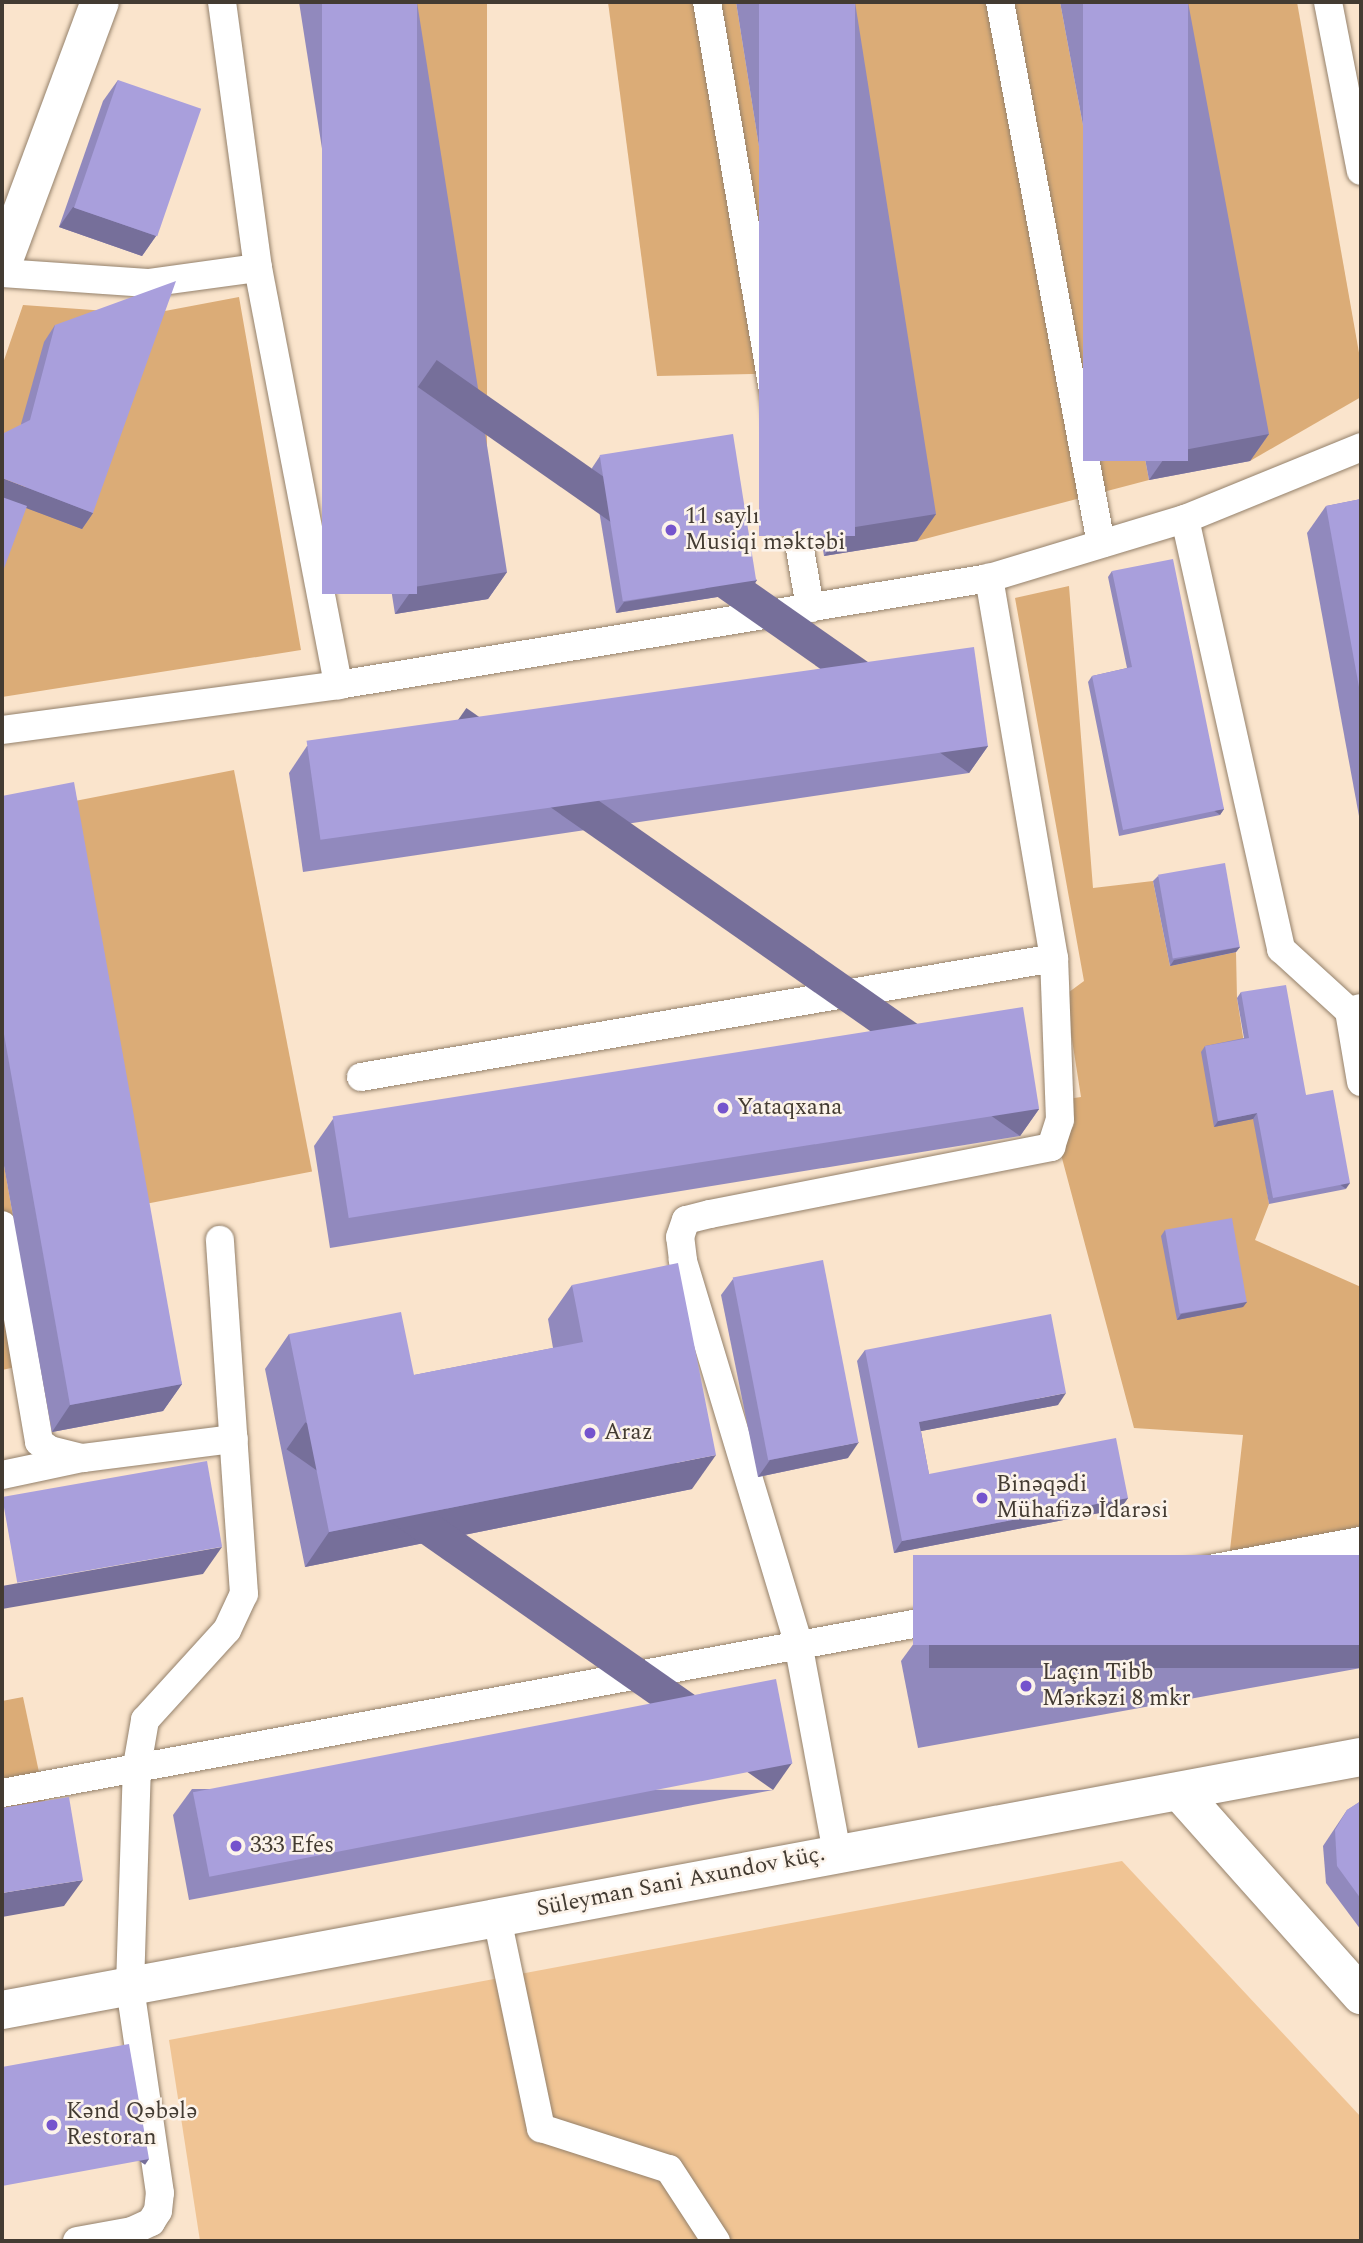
<!DOCTYPE html>
<meta charset="utf-8">
<style>
body{margin:0}
#map{position:relative;width:1363px;height:2243px;overflow:hidden;background:#fae4cc;font-family:Spectral,serif}
div>[style]{position:absolute}
[style*='--x']{left:calc(var(--x)*1px);top:calc(var(--y)*1px);width:calc(var(--w)*1px);rotate:calc(var(--a)*1deg)}
.green>*{inset:0;background:#f0c494}
.forest>*{inset:0;background:#dbac77;transform-origin:0 0}
.roads{filter:drop-shadow(0 0 2px #94816b) drop-shadow(0 0 2px #94816b)}
.lane>*{height:28px;margin:-14px;padding:0 14px;transform-origin:14px;border-radius:14px;background:#fff}
.secondary>*{height:38px;margin:-19px;padding:0 19px;transform-origin:19px;border-radius:19px;background:#fff}
.wall>*{inset:0;background:#9189bd}
.shaded-wall>*{inset:0;background:#766f9a;transform-origin:0 0}
.building>*{inset:0;background:#a99fdc;transform-origin:0 0}
.dots>*{width:19px;height:19px;translate:-50% -50%;box-sizing:border-box;border:4px solid #fcf3ea;border-radius:50%}
span{translate:-50% -50%;white-space:nowrap;text-align:center;line-height:1.15;-webkit-text-stroke:5px #fcf3ea;paint-order:stroke}
.poi-label{font-size:23px;color:#433b32}
.left{translate:0 -50%;text-align:left}
.street-label{font-size:23px;color:#433b32}
.frame{position:absolute;inset:0;border:4px solid #433b32;pointer-events:none}
</style>
<div id="map">
<div class="green">
<i style="clip-path:polygon(1122px 1861px,1361px 2117px,1361px 2241px,200px 2241px,169px 2040px)"></i>
</div>
<div class="forest">
<i style="left:394px;top:2px;width:93px;height:455px"></i>
<i style="clip-path:polygon(608px 2px,736px 2px,795px 373px,657px 376px)"></i>
<i style="clip-path:polygon(832px 2px,1060px 2px,1149px 480px,917px 541px)"></i>
<i style="clip-path:polygon(1164px 2px,1297px 2px,1361px 364px,1361px 397px,1250px 461px)"></i>
<i style="clip-path:polygon(239px 297px,301px 650px,2px 697px,2px 366px,23px 305px,149px 314px)"></i>
<i style="clip-path:polygon(1069px 586px,1093px 888px,1153px 881px,1170px 966px,1236px 952px,1237px 998px,1269px 1204px,1255px 1240px,1361px 1287px,1361px 1579px,1224px 1603px,1243px 1435px,1134px 1428px,1047px 1102px,1081px 1097px,1065px 995px,1084px 981px,1015px 598px)"></i>
<i style="left:234px;top:770px;width:409px;height:183px;rotate:79deg"></i>
<i style="clip-path:polygon(2px 1154px,39px 1362px,2px 1370px)"></i>
<i style="clip-path:polygon(23px 1697px,50px 1824px,2px 1832px,2px 1701px)"></i>
</div>
<div class="roads">
<div class="lane">
<i style="--x:222;--y:2;--w:268;--a:82.3"></i>
<i style="--x:258;--y:268;--w:425;--a:79.1"></i>
<i style="--x:338;--y:685;--w:660;--a:-9.33"></i>
<i style="--x:989;--y:578;--w:205;--a:-16.8"></i>
<i style="--x:1185;--y:519;--w:190;--a:-22.2"></i>
<i style="--x:707;--y:2;--w:615;--a:80.35"></i>
<i style="--x:1000;--y:2;--w:551;--a:79.44"></i>
<i style="--x:1328;--y:2;--w:172;--a:79"></i>
<i style="--x:2;--y:273;--w:146;--a:3.9"></i>
<i style="--x:148;--y:283;--w:111;--a:-7.8"></i>
<i style="--x:1185;--y:519;--w:441;--a:77.4"></i>
<i style="--x:1281;--y:949;--w:92;--a:42.4"></i>
<i style="--x:1349;--y:1011;--w:12;--a:-14"></i>
<i style="--x:2;--y:730;--w:339;--a:-7.6"></i>
<i style="--x:1349;--y:1011;--w:72;--a:80.4"></i>
<i style="--x:361;--y:1077;--w:703;--a:-9.74"></i>
<i style="--x:1054;--y:958;--w:386;--a:-99.7"></i>
<i style="--x:2;--y:1225;--w:220;--a:80.3"></i>
<i style="--x:39;--y:1442;--w:14;--a:36"></i>
<i style="--x:50;--y:1450;--w:34;--a:14"></i>
<i style="--x:83;--y:1458;--w:152;--a:-7.2"></i>
<i style="--x:2;--y:1475;--w:78;--a:-11.9"></i>
<i style="--x:2;--y:1793;--w:1382;--a:-10.51"></i>
<i style="--x:837;--y:1853;--w:215;--a:-100.5"></i>
<i style="--x:798;--y:1642;--w:399;--a:-106.8"></i>
<i style="--x:683;--y:1260;--w:23;--a:-97"></i>
<i style="--x:680;--y:1237;--w:18;--a:-71"></i>
<i style="--x:686;--y:1220;--w:25;--a:-14"></i>
<i style="--x:710;--y:1214;--w:348;--a:-11.1"></i>
<i style="--x:1051;--y:1147;--w:28;--a:-72"></i>
<i style="--x:1060;--y:1120;--w:162;--a:-92.1"></i>
<i style="--x:497;--y:1918;--w:215;--a:78.2"></i>
<i style="--x:541;--y:2128;--w:134;--a:17.8"></i>
<i style="--x:669;--y:2169;--w:86;--a:56.9"></i>
<i style="--x:77;--y:2241;--w:56;--a:-10.3"></i>
<i style="--x:132;--y:2231;--w:21;--a:-25"></i>
<i style="--x:151;--y:2222;--w:13;--a:-58"></i>
<i style="--x:158;--y:2211;--w:18;--a:-84"></i>
<i style="--x:160;--y:2193;--w:208;--a:-98.3"></i>
<i style="--x:130;--y:1987;--w:221;--a:-88.2"></i>
<i style="--x:137;--y:1766;--w:47;--a:-80.1"></i>
<i style="--x:145;--y:1720;--w:122;--a:-47.7"></i>
<i style="--x:227;--y:1630;--w:40;--a:-65"></i>
<i style="--x:244;--y:1594;--w:355;--a:-93.9"></i>
</div>
<div class="secondary">
<i style="--x:2;--y:265;--w:281;--a:-69.6"></i>
<i style="--x:1181;--y:1793;--w:271;--a:48.3"></i>
<i style="--x:2;--y:2010;--w:1382;--a:-10.55"></i>
</div>
</div>
<div class="wall">
<i style="clip-path:polygon(299px 2px,417px 2px,507px 572px,488px 599px,395px 614px)"></i>
<i style="clip-path:polygon(736px 2px,855px 2px,936px 514px,917px 541px,824px 556px)"></i>
<i style="clip-path:polygon(1060px 2px,1188px 2px,1269px 434px,1250px 461px,1149px 480px)"></i>
<i style="clip-path:polygon(118px 80px,156px 236px,142px 256px,59px 227px,103px 101px)"></i>
<i style="clip-path:polygon(55px 325px,93px 513px,82px 529px,27px 508px,21px 424px,44px 342px)"></i>
<i style="clip-path:polygon(600px 456px,757px 580px,749px 592px,616px 613px,592px 468px)"></i>
<i style="clip-path:polygon(1361px 499px,1361px 827px,1307px 533px,1326px 506px)"></i>
<i style="clip-path:polygon(1112px 571px,1224px 809px,1220px 815px,1119px 836px,1088px 682px,1092px 676px,1127px 668px,1108px 577px)"></i>
<i style="clip-path:polygon(307px 746px,988px 746px,969px 773px,303px 872px,289px 773px)"></i>
<i style="clip-path:polygon(2px 796px,182px 1384px,163px 1411px,52px 1432px,2px 1155px)"></i>
<i style="clip-path:polygon(1158px 876px,1240px 947px,1236px 952px,1170px 966px,1153px 881px)"></i>
<i style="clip-path:polygon(1241px 992px,1306px 1095px,1346px 1189px,1269px 1204px,1253px 1119px,1214px 1127px,1201px 1052px,1205px 1046px,1244px 1038px,1237px 998px)"></i>
<i style="clip-path:polygon(1039px 1109px,1020px 1136px,330px 1248px,314px 1146px,333px 1119px)"></i>
<i style="clip-path:polygon(1165px 1230px,1247px 1302px,1243px 1307px,1177px 1320px,1161px 1236px)"></i>
<i style="clip-path:polygon(733px 1279px,848px 1458px,758px 1477px,721px 1295px)"></i>
<i style="clip-path:polygon(572px 1285px,692px 1489px,305px 1567px,265px 1369px,289px 1334px,414px 1375px,553px 1348px,548px 1319px)"></i>
<i style="clip-path:polygon(865px 1350px,1058px 1405px,921px 1431px,929px 1474px,1128px 1498px,1120px 1509px,894px 1553px,857px 1361px)"></i>
<i style="clip-path:polygon(1361px 1555px,1361px 1668px,918px 1748px,901px 1661px,920px 1635px)"></i>
<i style="clip-path:polygon(192px 1789px,773px 1790px,189px 1900px,173px 1815px)"></i>
<i style="clip-path:polygon(1361px 1801px,1361px 1930px,1326px 1883px,1323px 1846px,1347px 1810px)"></i>
</div>
<div class="shaded-wall">
<i style="clip-path:polygon(73px 207px,156px 236px,142px 256px,59px 227px)"></i>
<i style="clip-path:polygon(1269px 434px,1250px 461px,1149px 480px,1168px 453px)"></i>
<i style="clip-path:polygon(2px 478px,93px 513px,82px 529px,2px 499px)"></i>
<i style="clip-path:polygon(936px 514px,917px 541px,824px 556px,843px 529px)"></i>
<i style="clip-path:polygon(507px 572px,488px 599px,395px 614px,414px 587px)"></i>
<i style="clip-path:polygon(757px 580px,749px 592px,616px 613px,624px 602px)"></i>
<i style="left:988px;top:746px;width:33px;height:673px;rotate:125deg"></i>
<i style="left:1224px;top:809px;width:7px;height:103px;rotate:124deg"></i>
<i style="clip-path:polygon(1240px 947px,1236px 952px,1170px 966px,1174px 960px)"></i>
<i style="left:1039px;top:1109px;width:33px;height:699px;rotate:125deg"></i>
<i style="clip-path:polygon(1257px 1113px,1253px 1119px,1214px 1127px,1218px 1121px)"></i>
<i style="left:1350px;top:1183px;width:7px;height:78px;rotate:124deg"></i>
<i style="clip-path:polygon(1247px 1302px,1243px 1307px,1177px 1320px,1181px 1314px)"></i>
<i style="clip-path:polygon(182px 1384px,163px 1411px,52px 1432px,70px 1405px)"></i>
<i style="clip-path:polygon(1066px 1393px,1058px 1405px,911px 1433px,919px 1422px)"></i>
<i style="clip-path:polygon(859px 1442px,848px 1458px,758px 1477px,770px 1460px)"></i>
<i style="clip-path:polygon(716px 1455px,692px 1489px,305px 1567px,329px 1532px)"></i>
<i style="clip-path:polygon(1128px 1498px,1120px 1509px,894px 1553px,902px 1541px)"></i>
<i style="clip-path:polygon(222px 1547px,203px 1574px,2px 1609px,2px 1586px)"></i>
<i style="left:1361px;top:1645px;width:23px;height:432px;rotate:90deg"></i>
<i style="left:792px;top:1763px;width:33px;height:594px;rotate:125deg"></i>
<i style="clip-path:polygon(83px 1880px,64px 1906px,2px 1917px,2px 1893px)"></i>
<i style="left:149px;top:2159px;width:7px;height:149px;rotate:124deg"></i>
</div>
<div class="building">
<i style="left:322px;top:2px;width:95px;height:592px"></i>
<i style="left:759px;top:2px;width:96px;height:534px"></i>
<i style="left:1083px;top:2px;width:105px;height:459px"></i>
<i style="left:118px;top:80px;width:88px;height:135px;rotate:19deg"></i>
<i style="clip-path:polygon(176px 281px,93px 513px,2px 478px,2px 434px,30px 420px,55px 325px)"></i>
<i style="left:733px;top:434px;width:148px;height:135px;rotate:81deg"></i>
<i style="clip-path:polygon(2px 497px,27px 506px,2px 574px)"></i>
<i style="clip-path:polygon(1361px 499px,1361px 698px,1326px 506px)"></i>
<i style="clip-path:polygon(1173px 559px,1224px 809px,1123px 830px,1092px 676px,1132px 667px,1112px 571px)"></i>
<i style="left:974px;top:647px;width:100px;height:674px;rotate:82deg"></i>
<i style="clip-path:polygon(74px 782px,182px 1384px,70px 1405px,2px 1023px,2px 796px)"></i>
<i style="left:1225px;top:863px;width:85px;height:68px;rotate:80deg"></i>
<i style="clip-path:polygon(1286px 985px,1306px 1095px,1333px 1090px,1350px 1183px,1273px 1198px,1257px 1113px,1218px 1121px,1205px 1046px,1249px 1038px,1241px 992px)"></i>
<i style="left:1023px;top:1007px;width:103px;height:699px;rotate:81deg"></i>
<i style="left:1232px;top:1218px;width:85px;height:68px;rotate:80deg"></i>
<i style="left:823px;top:1260px;width:186px;height:92px;rotate:79deg"></i>
<i style="clip-path:polygon(678px 1263px,716px 1455px,329px 1532px,289px 1334px,401px 1312px,414px 1375px,583px 1342px,572px 1285px)"></i>
<i style="clip-path:polygon(1051px 1314px,1066px 1393px,919px 1422px,929px 1474px,1116px 1438px,1128px 1498px,902px 1541px,865px 1350px)"></i>
<i style="left:207px;top:1461px;width:87px;height:208px;rotate:80deg"></i>
<i style="left:1361px;top:1555px;width:90px;height:448px;rotate:90deg"></i>
<i style="left:776px;top:1679px;width:86px;height:594px;rotate:79deg"></i>
<i style="clip-path:polygon(69px 1797px,83px 1880px,2px 1893px,2px 1808px)"></i>
<i style="clip-path:polygon(1361px 1801px,1361px 1899px,1337px 1866px,1335px 1830px,1347px 1810px)"></i>
<i style="clip-path:polygon(129px 2044px,149px 2159px,2px 2186px,2px 2067px)"></i>
</div>
<div class="dots">
<i style="left:671px;top:530px;background:#7554cd"></i>
<i style="left:723px;top:1108px;background:#7554cd"></i>
<i style="left:590px;top:1433px;background:#7554cd"></i>
<i style="left:982px;top:1498px;background:#7554cd"></i>
<i style="left:1026px;top:1686px;background:#7554cd"></i>
<i style="left:236px;top:1846px;background:#7554cd"></i>
<i style="left:52px;top:2125px;background:#7554cd"></i>
</div>
<div class="poi-label">
<span class="left" style="left:685px;top:530px">11 saylı<br>Musiqi məktəbi</span>
<span class="left" style="left:737px;top:1108px">Yataqxana</span>
<span class="left" style="left:604px;top:1433px">Araz</span>
<span class="left" style="left:996px;top:1498px">Binəqədi<br>Mühafizə İdarəsi</span>
<span class="left" style="left:1042px;top:1686px">Laçın Tibb<br>Mərkəzi 8 mkr</span>
<span class="left" style="left:250px;top:1846px">333 Efes</span>
<span class="left" style="left:66px;top:2125px">Kәnd Qәbәlә<br>Restoran</span>
</div>
<div class="street-label">
<span style="left:681px;top:1882px;rotate:-11deg">Süleyman Sani Axundov küç.</span>
</div>
<div class="frame"></div>
</div>
